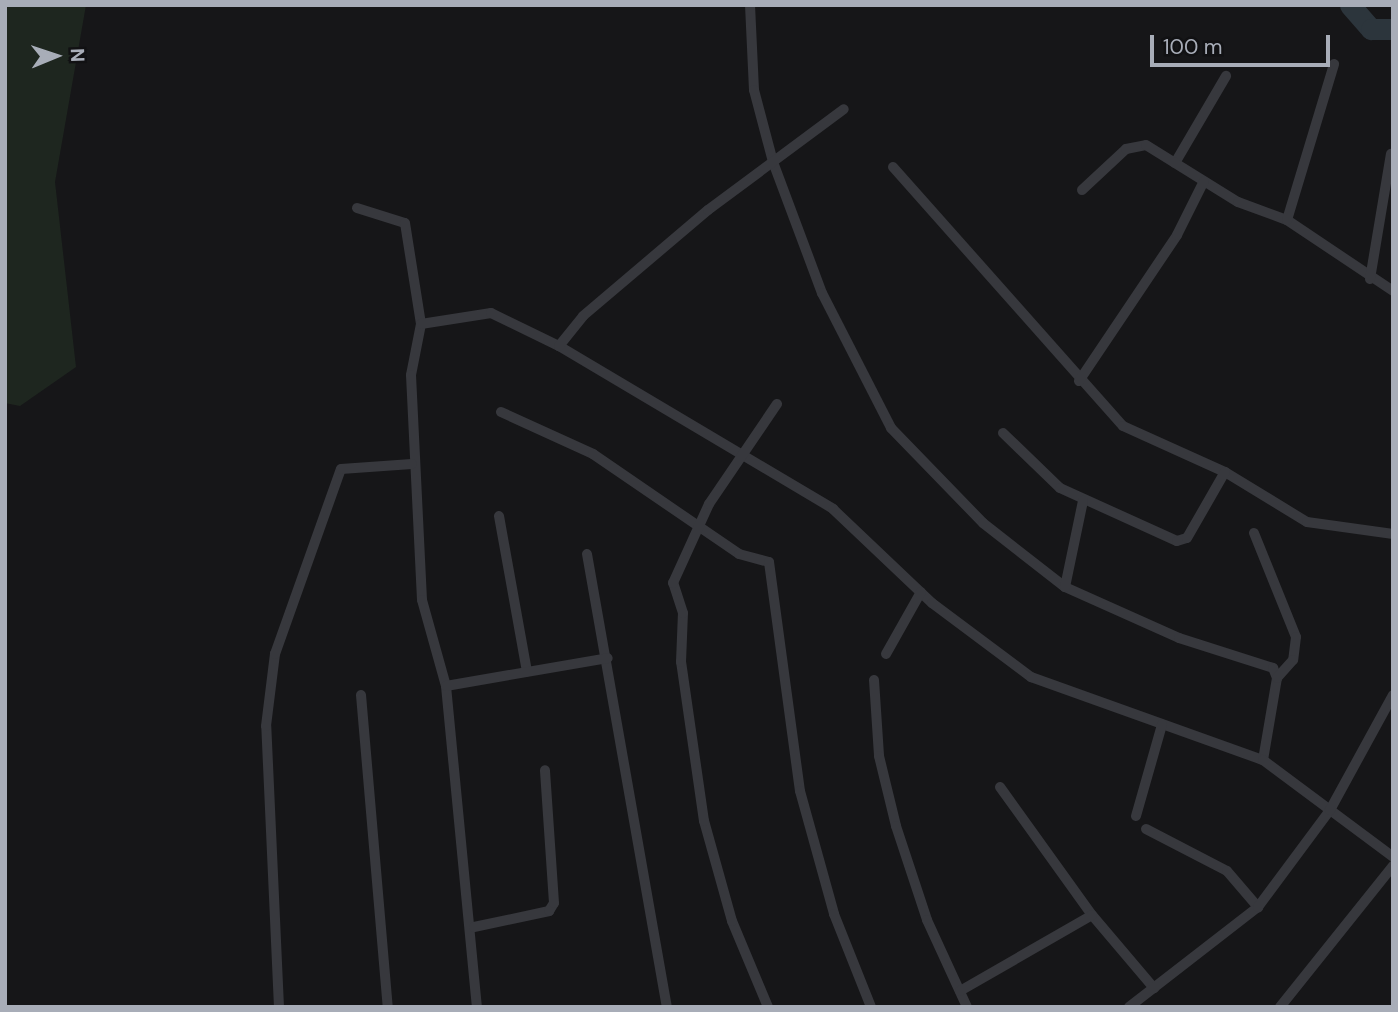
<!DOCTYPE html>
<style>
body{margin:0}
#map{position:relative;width:1398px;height:1012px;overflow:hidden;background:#161618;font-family:"DM Sans",sans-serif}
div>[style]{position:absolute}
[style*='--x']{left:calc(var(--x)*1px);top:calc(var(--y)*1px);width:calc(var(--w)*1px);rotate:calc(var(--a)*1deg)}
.green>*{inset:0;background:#1e261f}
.river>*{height:21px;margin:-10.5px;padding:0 10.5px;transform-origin:10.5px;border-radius:10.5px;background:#2c353c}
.minor>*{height:10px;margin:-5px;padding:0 5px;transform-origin:5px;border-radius:5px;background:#37383d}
span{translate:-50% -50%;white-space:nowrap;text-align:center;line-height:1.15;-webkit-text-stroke:7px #111113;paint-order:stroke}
.frame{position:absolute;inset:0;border:7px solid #a8adb8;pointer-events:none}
.north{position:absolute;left:21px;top:21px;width:70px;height:70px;-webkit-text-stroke:5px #111113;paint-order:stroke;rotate:88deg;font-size:19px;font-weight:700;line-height:28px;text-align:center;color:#a8adb8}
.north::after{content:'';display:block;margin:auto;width:24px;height:32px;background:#a8adb8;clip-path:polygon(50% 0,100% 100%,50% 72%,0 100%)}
.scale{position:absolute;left:1150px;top:35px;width:180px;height:32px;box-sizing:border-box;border:4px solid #a8adb8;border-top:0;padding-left:9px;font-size:21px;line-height:24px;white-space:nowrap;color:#a8adb8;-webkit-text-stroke:5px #111113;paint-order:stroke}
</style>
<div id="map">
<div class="green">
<i style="clip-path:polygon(5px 5px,86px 5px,55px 182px,76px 367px,20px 406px,5px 403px)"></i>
</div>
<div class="river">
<i style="--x:1350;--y:5;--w:32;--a:49"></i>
<i style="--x:1371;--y:29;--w:22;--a:0"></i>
</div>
<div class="minor">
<i style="--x:750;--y:5;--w:85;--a:87.3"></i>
<i style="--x:754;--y:90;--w:74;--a:75.2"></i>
<i style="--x:773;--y:162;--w:140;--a:69.5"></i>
<i style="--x:822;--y:293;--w:152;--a:62.9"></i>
<i style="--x:891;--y:428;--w:132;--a:45.9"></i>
<i style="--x:983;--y:523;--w:104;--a:38"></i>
<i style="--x:1065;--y:587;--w:125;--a:24.1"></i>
<i style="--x:1179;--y:638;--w:99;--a:17.7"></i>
<i style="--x:1273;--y:668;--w:11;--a:68"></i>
<i style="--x:1277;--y:678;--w:83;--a:99.7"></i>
<i style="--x:1175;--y:163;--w:101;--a:-59.6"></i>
<i style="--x:893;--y:167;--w:346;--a:48.4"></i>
<i style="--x:1123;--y:426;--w:112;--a:24.3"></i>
<i style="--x:1225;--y:472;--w:96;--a:31.4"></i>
<i style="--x:1307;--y:522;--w:87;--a:7.9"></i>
<i style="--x:1082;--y:190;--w:60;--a:-43"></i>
<i style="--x:1126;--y:149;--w:20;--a:-11"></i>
<i style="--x:1146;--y:145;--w:108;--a:31.8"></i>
<i style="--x:1238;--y:202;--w:52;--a:20.2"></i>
<i style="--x:1287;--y:220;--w:128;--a:33.8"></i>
<i style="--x:357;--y:208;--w:50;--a:17.4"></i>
<i style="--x:405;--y:223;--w:102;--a:81"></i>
<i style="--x:421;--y:324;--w:52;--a:101.1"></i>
<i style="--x:411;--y:375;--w:225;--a:87.2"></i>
<i style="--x:422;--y:600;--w:89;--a:74.4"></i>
<i style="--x:446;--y:686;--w:322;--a:84.5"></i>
<i style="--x:1287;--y:220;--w:163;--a:-73.2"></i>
<i style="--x:1370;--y:279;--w:127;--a:-80.5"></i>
<i style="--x:421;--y:324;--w:71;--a:-8.9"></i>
<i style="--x:491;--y:313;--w:76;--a:25.9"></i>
<i style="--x:559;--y:346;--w:319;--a:30.7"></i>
<i style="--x:833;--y:509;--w:137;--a:43.5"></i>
<i style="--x:932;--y:603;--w:124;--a:36.8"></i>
<i style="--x:1031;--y:677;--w:246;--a:19.7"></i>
<i style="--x:1263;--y:760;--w:162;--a:36.7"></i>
<i style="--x:559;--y:346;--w:38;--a:-51"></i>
<i style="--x:583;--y:316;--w:164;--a:-40.3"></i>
<i style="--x:708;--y:210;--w:169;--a:-36.6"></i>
<i style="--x:1079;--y:381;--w:176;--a:-56.1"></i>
<i style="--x:1177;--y:235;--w:60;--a:-63.4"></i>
<i style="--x:501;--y:412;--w:101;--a:24.5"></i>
<i style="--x:593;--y:454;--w:177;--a:34.4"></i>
<i style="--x:739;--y:554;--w:31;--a:15"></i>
<i style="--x:769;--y:562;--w:231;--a:82.3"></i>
<i style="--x:800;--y:791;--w:128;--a:74.5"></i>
<i style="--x:834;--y:914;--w:100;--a:68.3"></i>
<i style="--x:1003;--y:433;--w:79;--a:44"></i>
<i style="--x:1060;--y:488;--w:128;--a:24.4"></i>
<i style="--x:1177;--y:541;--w:10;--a:-17"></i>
<i style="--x:1187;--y:538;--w:76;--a:-60.1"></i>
<i style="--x:499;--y:516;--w:158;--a:79.8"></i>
<i style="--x:1254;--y:533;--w:112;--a:68"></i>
<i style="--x:1296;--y:637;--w:23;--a:97"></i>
<i style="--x:1293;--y:660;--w:24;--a:132"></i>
<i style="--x:587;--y:554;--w:460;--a:80"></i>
<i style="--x:1065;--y:587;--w:88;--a:-78.2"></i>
<i style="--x:886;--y:654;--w:71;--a:-60.6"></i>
<i style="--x:874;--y:680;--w:76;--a:86.2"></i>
<i style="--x:879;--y:756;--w:72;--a:76.3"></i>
<i style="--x:896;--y:826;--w:99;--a:71.7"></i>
<i style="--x:927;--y:920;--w:96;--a:65.3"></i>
<i style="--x:446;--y:686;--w:164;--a:-9.8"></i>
<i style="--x:361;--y:695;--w:313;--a:85.1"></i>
<i style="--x:1000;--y:787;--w:158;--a:54.3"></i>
<i style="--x:1092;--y:915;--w:96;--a:49.7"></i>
<i style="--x:1136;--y:816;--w:95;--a:-74.1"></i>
<i style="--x:1146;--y:829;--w:91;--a:27.4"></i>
<i style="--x:1227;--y:871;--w:48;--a:49.3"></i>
<i style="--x:474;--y:927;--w:77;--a:-12"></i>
<i style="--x:549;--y:911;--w:9;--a:-58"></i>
<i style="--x:554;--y:903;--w:133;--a:-93.9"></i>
<i style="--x:960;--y:991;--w:152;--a:-29.9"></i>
<i style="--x:279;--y:1007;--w:281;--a:-92.6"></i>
<i style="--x:266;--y:726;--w:73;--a:-82.9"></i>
<i style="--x:275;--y:654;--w:196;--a:-70.4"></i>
<i style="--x:341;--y:469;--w:71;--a:-4"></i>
<i style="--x:768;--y:1007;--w:93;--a:-112.7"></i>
<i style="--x:732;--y:921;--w:104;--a:-105.6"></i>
<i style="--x:704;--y:821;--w:161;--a:-98.2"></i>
<i style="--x:681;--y:662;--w:49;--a:-87.7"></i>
<i style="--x:683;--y:613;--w:32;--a:-108"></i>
<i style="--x:673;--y:583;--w:87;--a:-65.5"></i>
<i style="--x:709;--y:504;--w:121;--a:-55.8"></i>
<i style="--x:1129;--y:1007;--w:163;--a:-37.8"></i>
<i style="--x:1258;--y:907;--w:121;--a:-53.4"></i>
<i style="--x:1330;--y:810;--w:131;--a:-61.3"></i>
<i style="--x:1280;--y:1007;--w:181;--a:-51.3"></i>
</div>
<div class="frame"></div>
<div class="north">N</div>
<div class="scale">100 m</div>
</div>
